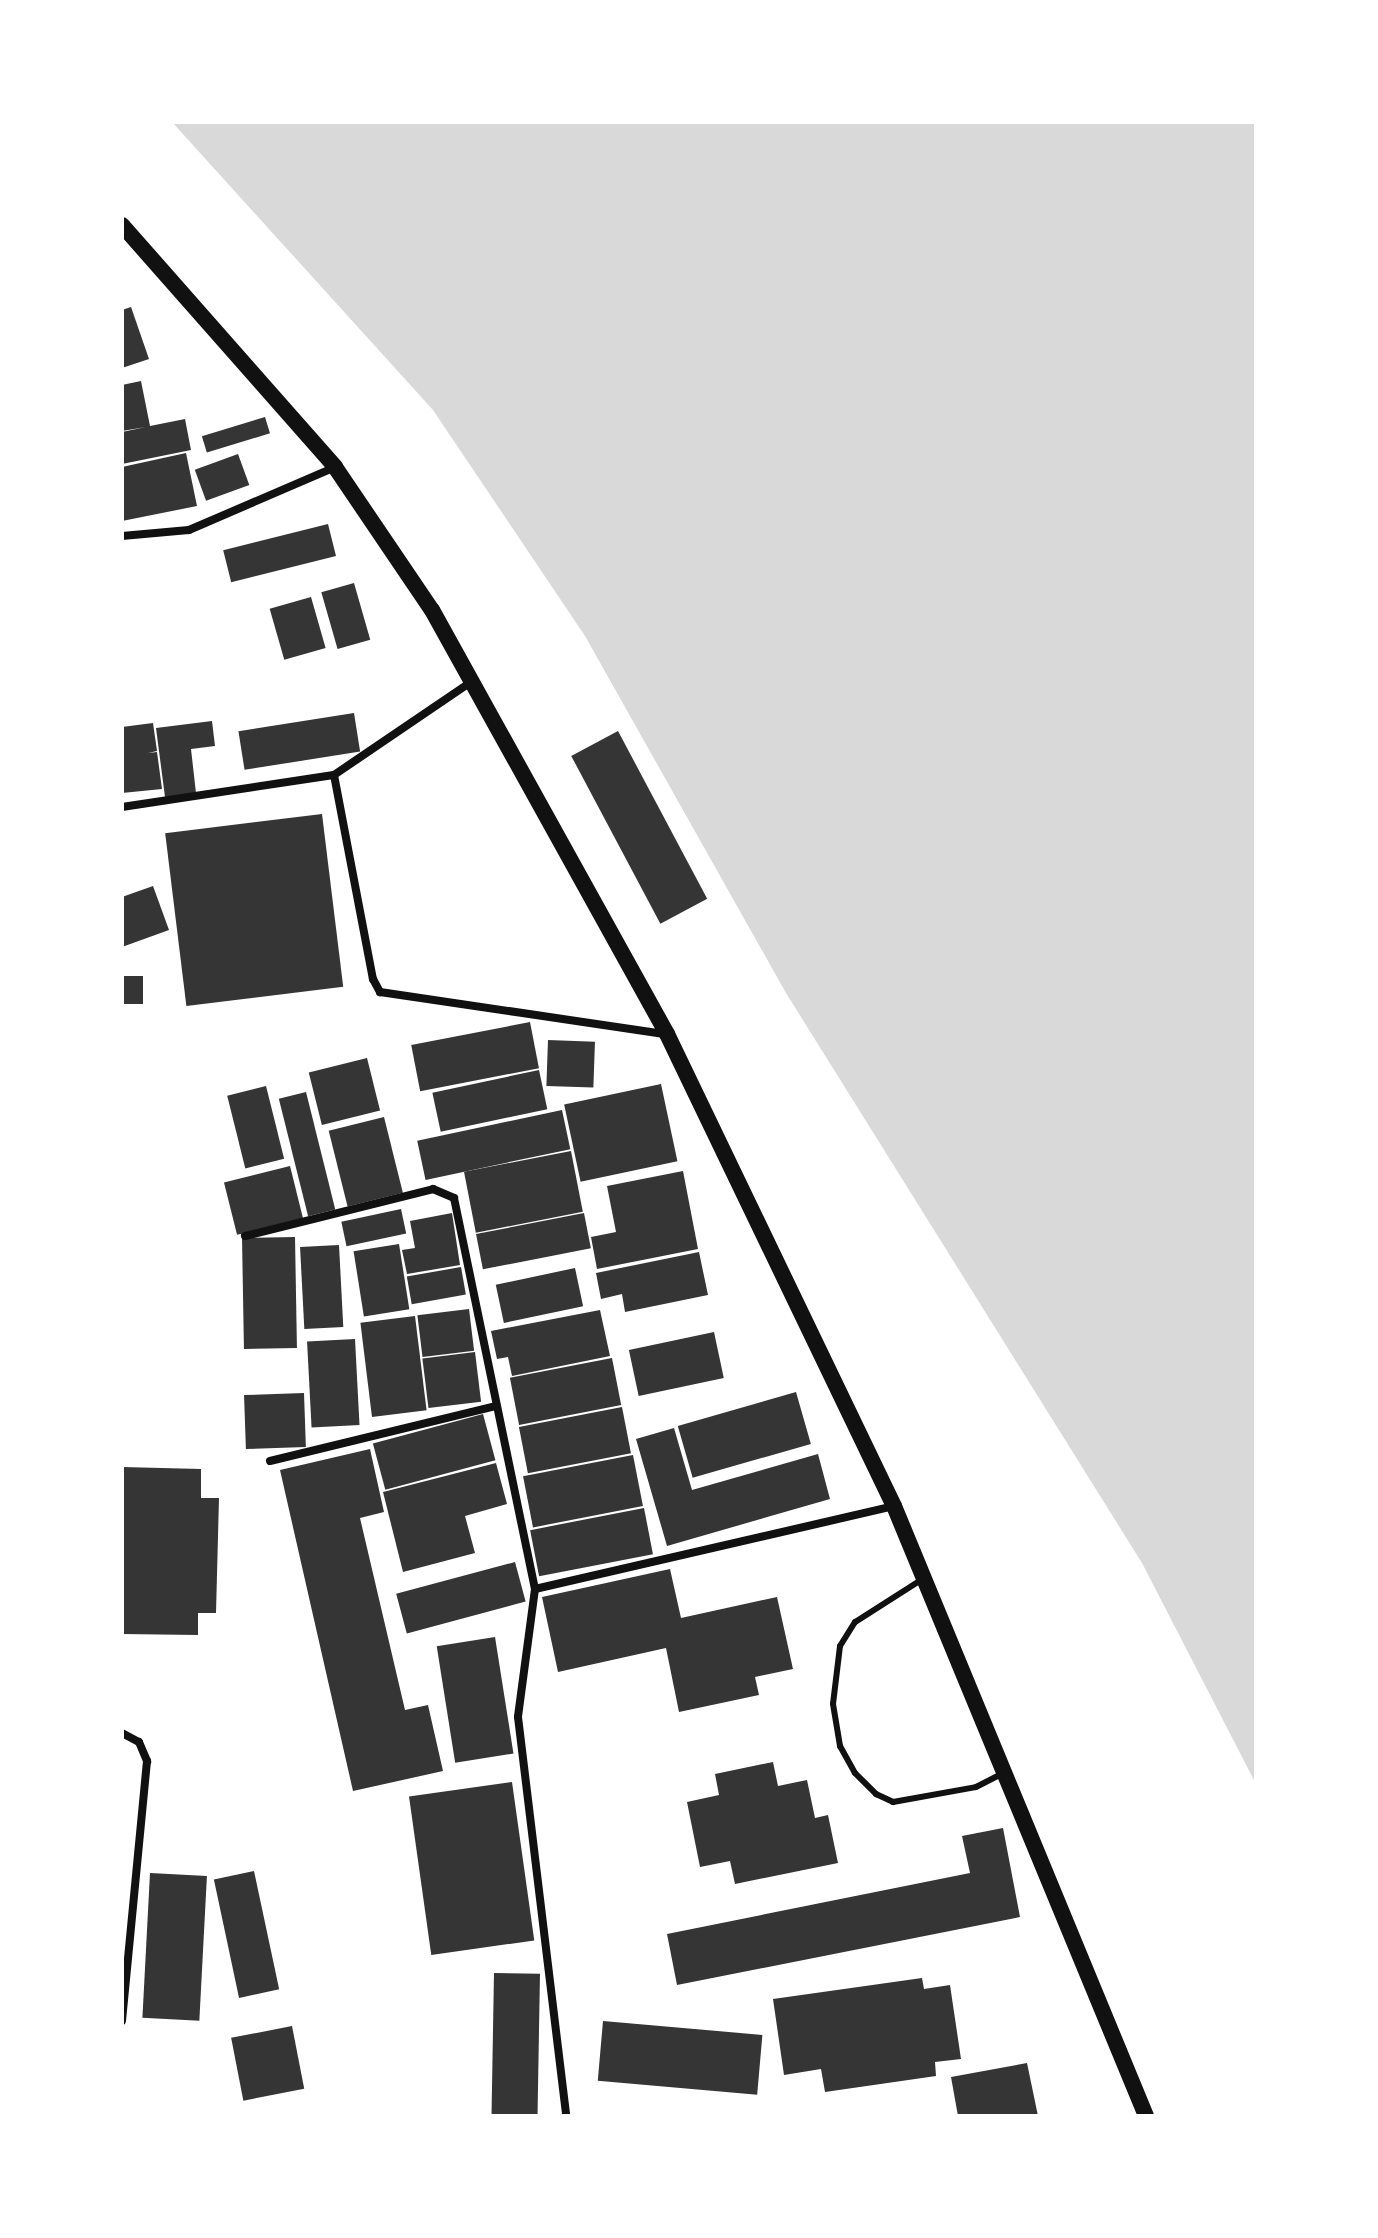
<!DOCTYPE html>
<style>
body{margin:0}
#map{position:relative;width:1378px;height:2238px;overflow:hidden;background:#fff;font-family:Ubuntu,sans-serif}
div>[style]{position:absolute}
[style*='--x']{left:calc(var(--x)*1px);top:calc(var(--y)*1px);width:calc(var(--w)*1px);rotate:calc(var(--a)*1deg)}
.water>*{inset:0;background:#d9d9d9}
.building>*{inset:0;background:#353535;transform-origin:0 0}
.service>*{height:6px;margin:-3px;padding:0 3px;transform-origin:3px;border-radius:3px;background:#111}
.minor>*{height:8px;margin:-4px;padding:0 4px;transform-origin:4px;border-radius:4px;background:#111}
.secondary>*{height:16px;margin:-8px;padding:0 8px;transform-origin:8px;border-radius:8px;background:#111}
span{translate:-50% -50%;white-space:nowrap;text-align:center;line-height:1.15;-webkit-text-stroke:6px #fff;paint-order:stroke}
.frame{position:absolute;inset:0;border:124px solid #fff;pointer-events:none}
</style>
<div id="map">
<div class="water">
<i style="clip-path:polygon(172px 122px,1256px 122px,1256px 1784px,1142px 1563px,786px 993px,585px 636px,433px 410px)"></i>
</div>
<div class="building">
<i style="clip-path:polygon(131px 307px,149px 359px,122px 368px,122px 310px)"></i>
<i style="clip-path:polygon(141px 381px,150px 426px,185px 419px,191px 450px,122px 464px,122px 432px,146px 427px,122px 431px,122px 385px)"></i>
<i style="left:265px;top:417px;width:17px;height:66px;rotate:73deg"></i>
<i style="clip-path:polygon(186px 453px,197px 506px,122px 521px,122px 467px)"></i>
<i style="left:238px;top:454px;width:33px;height:46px;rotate:70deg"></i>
<i style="left:328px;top:524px;width:33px;height:108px;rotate:76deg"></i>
<i style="left:354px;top:583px;width:59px;height:34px;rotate:74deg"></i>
<i style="left:311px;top:597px;width:53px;height:43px;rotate:74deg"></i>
<i style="left:354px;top:713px;width:39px;height:117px;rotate:81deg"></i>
<i style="clip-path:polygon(212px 721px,215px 746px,191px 749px,196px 793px,165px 797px,156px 728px)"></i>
<i style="clip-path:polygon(153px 723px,157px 751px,148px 753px,157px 752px,162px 789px,122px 793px,122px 727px)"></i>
<i style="left:618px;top:731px;width:190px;height:53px;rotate:62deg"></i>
<i style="left:322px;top:814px;width:174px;height:158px;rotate:83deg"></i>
<i style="clip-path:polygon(153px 886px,169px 930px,122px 947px,122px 897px)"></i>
<i style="left:122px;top:976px;width:21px;height:28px"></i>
<i style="left:530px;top:1022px;width:47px;height:121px;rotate:79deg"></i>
<i style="left:548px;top:1040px;width:47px;height:46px;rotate:2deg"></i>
<i style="left:367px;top:1058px;width:54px;height:60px;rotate:76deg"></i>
<i style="left:539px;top:1070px;width:40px;height:109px;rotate:78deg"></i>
<i style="left:661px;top:1084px;width:79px;height:99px;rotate:78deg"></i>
<i style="left:266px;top:1086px;width:75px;height:40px;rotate:76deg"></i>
<i style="left:306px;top:1092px;width:121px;height:28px;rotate:76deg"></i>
<i style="left:562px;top:1110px;width:40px;height:148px;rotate:78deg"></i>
<i style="left:384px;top:1117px;width:78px;height:57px;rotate:76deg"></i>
<i style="left:571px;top:1151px;width:62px;height:109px;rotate:79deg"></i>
<i style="left:290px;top:1166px;width:54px;height:68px;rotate:76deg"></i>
<i style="clip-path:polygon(683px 1171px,698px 1249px,597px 1269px,591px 1237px,616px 1232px,607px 1186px)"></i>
<i style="left:401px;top:1209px;width:25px;height:61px;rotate:78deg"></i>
<i style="clip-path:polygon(452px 1213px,460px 1265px,407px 1274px,402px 1250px,415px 1248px,410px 1221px)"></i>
<i style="left:584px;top:1213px;width:36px;height:110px;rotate:79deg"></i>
<i style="left:295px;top:1237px;width:111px;height:53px;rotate:89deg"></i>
<i style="left:399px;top:1244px;width:66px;height:46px;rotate:81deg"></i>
<i style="left:339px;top:1245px;width:82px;height:39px;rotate:87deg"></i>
<i style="clip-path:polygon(699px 1252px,708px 1295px,625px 1312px,622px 1294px,601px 1299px,596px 1273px)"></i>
<i style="left:461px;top:1267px;width:28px;height:55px;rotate:80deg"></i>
<i style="left:575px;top:1268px;width:39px;height:81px;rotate:78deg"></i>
<i style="left:469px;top:1309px;width:42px;height:52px;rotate:83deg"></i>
<i style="clip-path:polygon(600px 1310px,610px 1356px,512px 1376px,508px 1357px,497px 1359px,491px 1331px)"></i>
<i style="left:415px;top:1316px;width:95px;height:55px;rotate:83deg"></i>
<i style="left:714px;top:1332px;width:47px;height:87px;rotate:78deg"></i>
<i style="left:355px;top:1339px;width:86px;height:48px;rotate:87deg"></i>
<i style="left:475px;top:1352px;width:50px;height:53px;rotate:83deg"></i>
<i style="left:612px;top:1358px;width:48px;height:104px;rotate:79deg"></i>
<i style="left:796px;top:1392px;width:54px;height:123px;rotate:74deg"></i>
<i style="left:304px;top:1393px;width:54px;height:60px;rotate:88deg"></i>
<i style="left:622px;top:1407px;width:47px;height:105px;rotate:79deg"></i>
<i style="left:483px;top:1414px;width:48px;height:114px;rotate:75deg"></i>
<i style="clip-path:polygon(674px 1428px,692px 1490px,818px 1454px,830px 1499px,667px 1546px,636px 1439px)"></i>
<i style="clip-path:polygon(370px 1449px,384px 1512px,360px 1518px,405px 1710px,428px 1705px,443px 1771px,353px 1791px,280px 1470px)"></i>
<i style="left:633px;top:1455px;width:52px;height:112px;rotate:79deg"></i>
<i style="clip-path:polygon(496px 1463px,507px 1504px,465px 1516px,475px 1553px,403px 1572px,383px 1492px)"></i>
<i style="clip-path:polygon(122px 1467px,201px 1469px,201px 1498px,219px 1498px,216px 1613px,198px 1613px,198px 1635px,122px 1634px)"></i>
<i style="left:644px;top:1508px;width:47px;height:116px;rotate:79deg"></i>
<i style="left:515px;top:1562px;width:41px;height:123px;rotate:75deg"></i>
<i style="clip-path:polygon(670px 1569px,681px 1618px,777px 1597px,793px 1669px,755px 1677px,759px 1695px,679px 1712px,666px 1648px,558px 1672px,542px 1597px)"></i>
<i style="left:495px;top:1637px;width:118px;height:59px;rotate:81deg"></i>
<i style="clip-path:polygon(773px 1762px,778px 1786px,807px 1780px,815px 1818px,828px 1815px,838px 1863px,735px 1884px,730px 1861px,700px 1867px,687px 1802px,719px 1795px,715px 1774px)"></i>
<i style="left:512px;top:1782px;width:160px;height:104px;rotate:82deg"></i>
<i style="clip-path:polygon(1003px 1828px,1020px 1917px,677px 1985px,667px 1934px,970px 1873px,962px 1836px)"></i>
<i style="left:254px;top:1871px;width:121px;height:41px;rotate:78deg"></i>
<i style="left:150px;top:1873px;width:57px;height:145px;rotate:3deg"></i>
<i style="left:494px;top:1973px;width:46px;height:143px;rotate:1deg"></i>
<i style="clip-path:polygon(922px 1978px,924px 1989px,950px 1985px,961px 2059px,935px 2062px,936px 2076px,825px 2092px,821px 2069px,784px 2075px,773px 1999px)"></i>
<i style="left:603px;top:2021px;width:160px;height:60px;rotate:5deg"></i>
<i style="left:292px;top:2026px;width:64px;height:62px;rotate:79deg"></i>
<i style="clip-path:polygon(1027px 2063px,1038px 2116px,958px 2116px,951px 2077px)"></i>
</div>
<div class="service">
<i style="--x:921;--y:1580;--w:78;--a:147.5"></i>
<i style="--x:855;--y:1622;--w:28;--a:122"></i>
<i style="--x:840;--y:1646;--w:58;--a:96.9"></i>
<i style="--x:833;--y:1704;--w:43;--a:80.5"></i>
<i style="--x:840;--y:1746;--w:31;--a:61"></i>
<i style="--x:855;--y:1773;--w:30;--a:45"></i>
<i style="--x:876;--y:1794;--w:19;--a:25"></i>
<i style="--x:893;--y:1802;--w:84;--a:-10.2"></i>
<i style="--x:976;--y:1787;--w:28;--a:-27"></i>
</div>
<div class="minor">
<i style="--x:122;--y:536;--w:67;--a:-5.1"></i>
<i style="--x:189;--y:530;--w:159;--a:-23.3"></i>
<i style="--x:334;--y:775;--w:208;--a:79.2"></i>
<i style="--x:373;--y:979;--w:15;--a:62"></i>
<i style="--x:380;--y:992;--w:289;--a:8.4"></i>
<i style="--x:122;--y:807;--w:214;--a:-8.6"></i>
<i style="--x:334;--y:775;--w:166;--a:-34.2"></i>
<i style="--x:245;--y:1236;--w:194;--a:-14"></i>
<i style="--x:433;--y:1189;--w:23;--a:23"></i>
<i style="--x:454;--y:1198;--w:399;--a:78.3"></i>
<i style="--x:535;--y:1589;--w:129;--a:97.6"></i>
<i style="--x:518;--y:1717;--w:402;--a:83.1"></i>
<i style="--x:270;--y:1461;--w:232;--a:-13.7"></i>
<i style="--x:535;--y:1589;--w:368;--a:-13"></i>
<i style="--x:122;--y:1733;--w:19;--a:28"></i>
<i style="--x:139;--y:1742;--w:21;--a:67"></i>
<i style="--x:147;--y:1761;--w:261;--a:95.5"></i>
</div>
<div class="secondary">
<i style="--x:122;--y:225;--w:322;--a:48.6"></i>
<i style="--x:335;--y:467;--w:173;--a:55.9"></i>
<i style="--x:432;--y:610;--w:485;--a:61"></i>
<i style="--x:667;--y:1034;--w:524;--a:64.32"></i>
<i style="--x:894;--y:1506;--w:660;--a:67.55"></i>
</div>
<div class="frame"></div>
</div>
